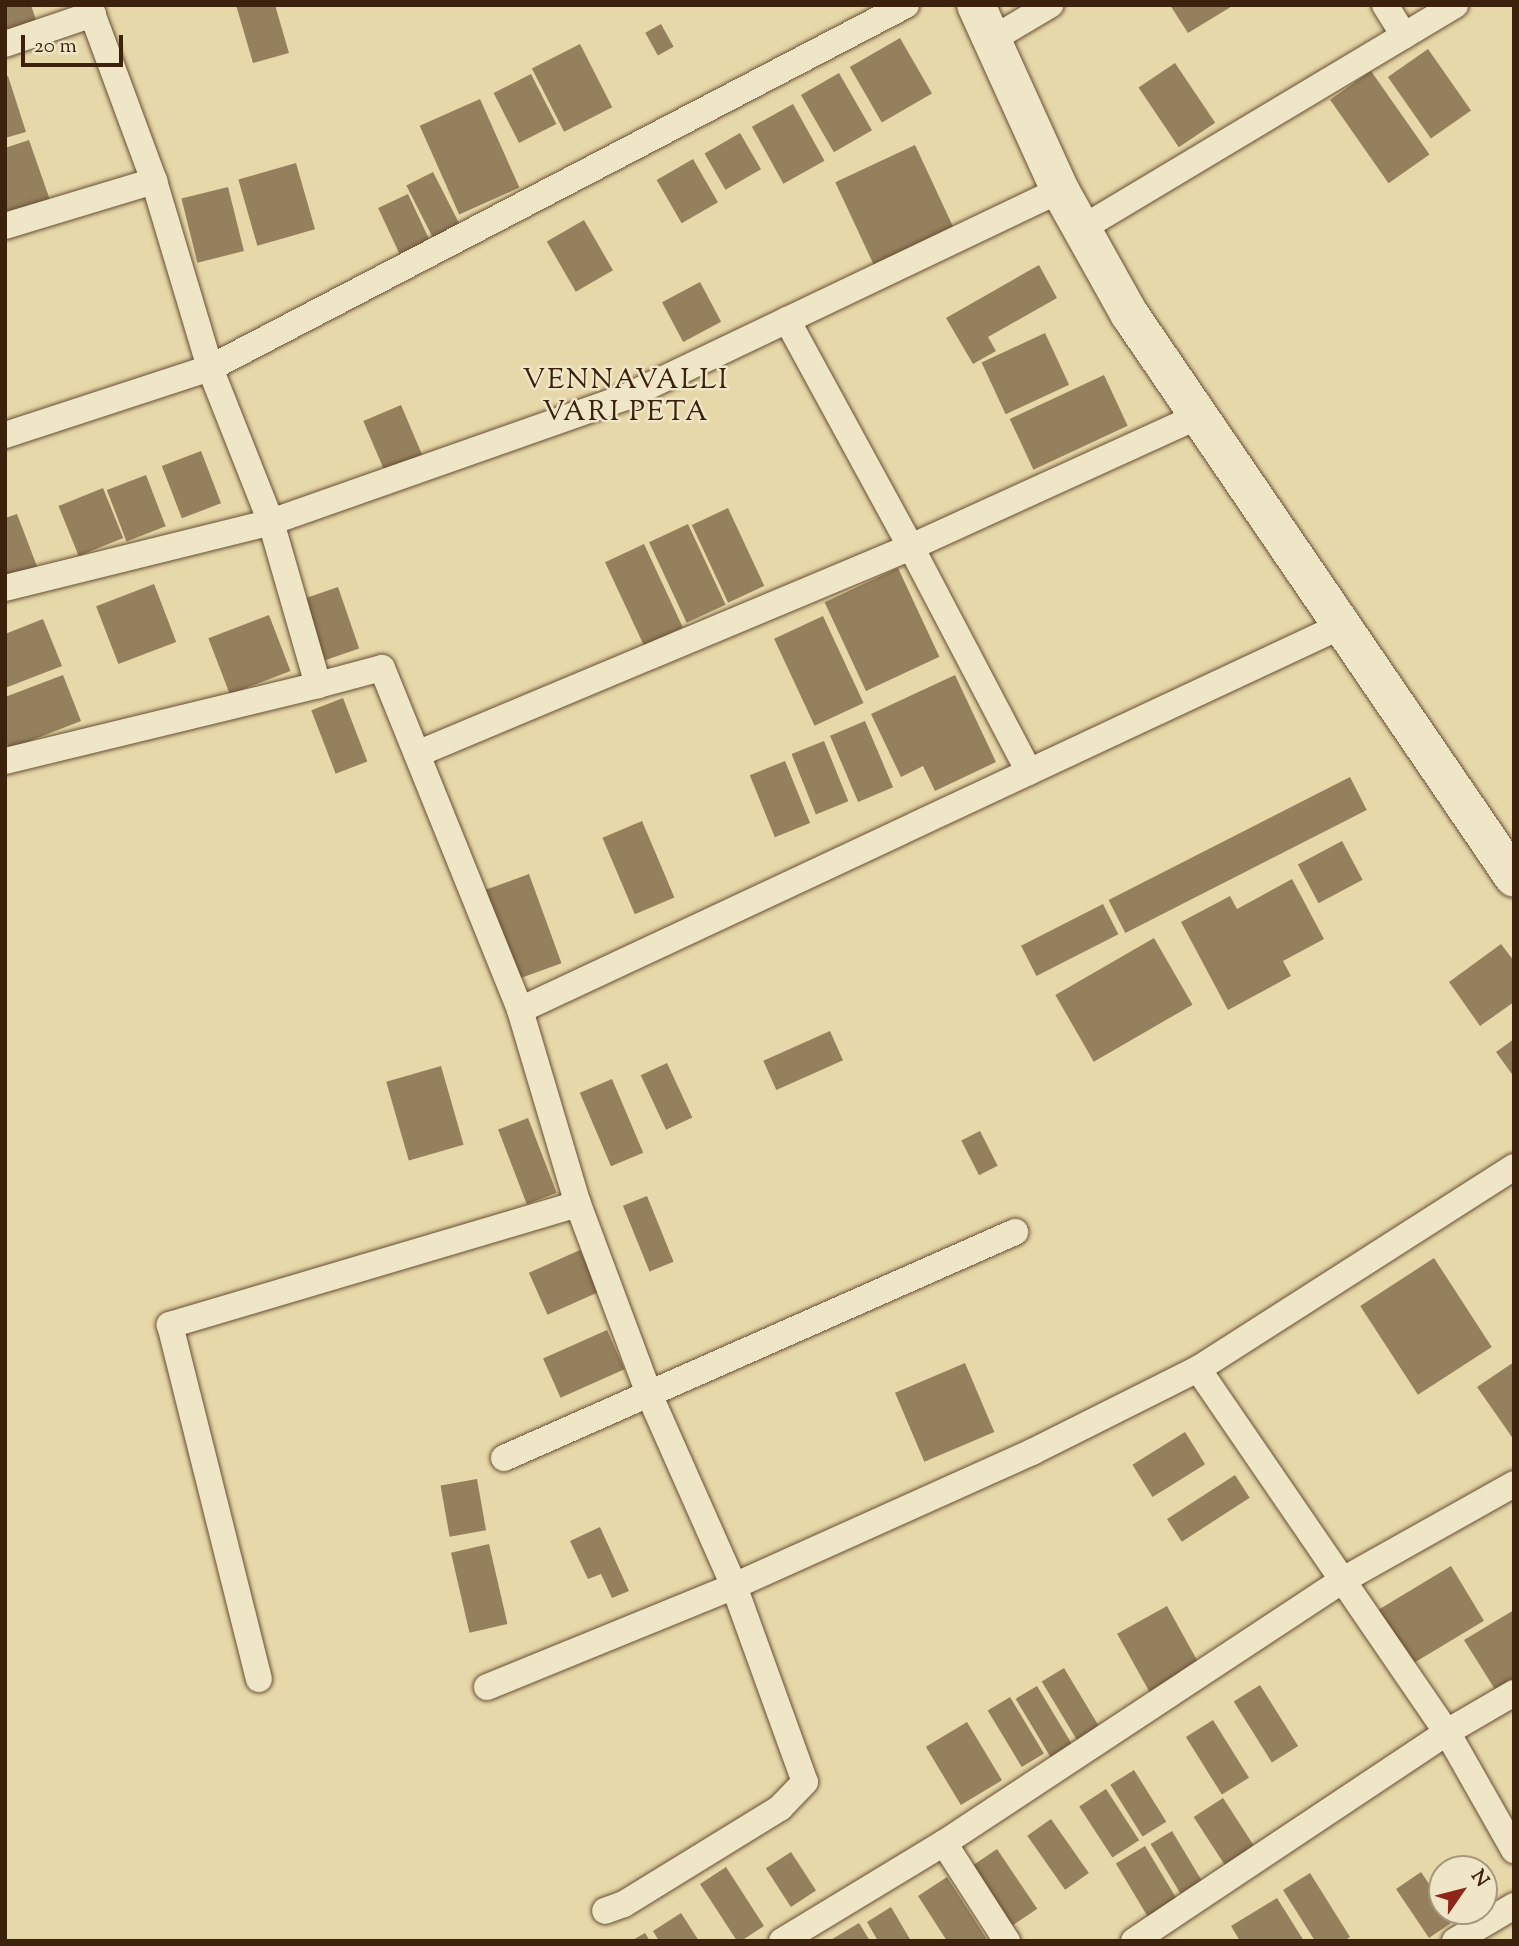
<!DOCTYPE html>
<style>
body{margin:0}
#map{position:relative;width:1519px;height:1946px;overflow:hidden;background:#e7d8a9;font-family:"Sorts Mill Goudy",serif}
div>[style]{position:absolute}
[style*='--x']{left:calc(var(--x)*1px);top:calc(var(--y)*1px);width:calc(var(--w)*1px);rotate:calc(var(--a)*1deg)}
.building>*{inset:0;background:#95805e;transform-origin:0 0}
.roads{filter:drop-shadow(0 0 2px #674f34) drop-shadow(0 0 2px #674f34)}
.street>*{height:26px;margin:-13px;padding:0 13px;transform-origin:13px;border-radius:13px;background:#efe6c7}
.secondary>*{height:38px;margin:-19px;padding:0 19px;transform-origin:19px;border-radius:19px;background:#efe6c7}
span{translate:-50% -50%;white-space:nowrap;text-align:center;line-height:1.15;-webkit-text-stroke:5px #efe6c7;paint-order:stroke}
.neighbourhood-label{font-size:28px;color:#3c210d;letter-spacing:2px}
.frame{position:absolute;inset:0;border:7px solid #3c210d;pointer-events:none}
.north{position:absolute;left:1428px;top:1855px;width:70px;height:70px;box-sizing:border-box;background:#efe6c7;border:2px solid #a7977d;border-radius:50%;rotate:55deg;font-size:19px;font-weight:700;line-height:28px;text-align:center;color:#3c210d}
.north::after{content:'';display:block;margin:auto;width:24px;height:32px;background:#8f2418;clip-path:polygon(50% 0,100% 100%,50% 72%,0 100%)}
.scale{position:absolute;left:21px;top:35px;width:102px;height:32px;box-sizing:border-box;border:4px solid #3c210d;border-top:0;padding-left:9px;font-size:21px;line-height:24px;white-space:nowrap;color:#3c210d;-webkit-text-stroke:5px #efe6c7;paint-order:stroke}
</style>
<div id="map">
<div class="building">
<i style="clip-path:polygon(5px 5px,31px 5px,39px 29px,5px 40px)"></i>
<i style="clip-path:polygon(236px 5px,275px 5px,289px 53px,253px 63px)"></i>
<i style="clip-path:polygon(1170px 5px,1234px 5px,1188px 33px)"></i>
<i style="left:661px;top:24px;width:26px;height:18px;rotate:61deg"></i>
<i style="left:900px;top:38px;width:64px;height:58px;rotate:60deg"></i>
<i style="left:580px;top:44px;width:71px;height:54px;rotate:63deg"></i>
<i style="left:1428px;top:49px;width:75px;height:49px;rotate:55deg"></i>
<i style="left:1175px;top:63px;width:72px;height:44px;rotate:56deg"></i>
<i style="left:1371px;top:71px;width:102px;height:50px;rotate:55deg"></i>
<i style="left:839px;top:73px;width:66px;height:44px;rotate:60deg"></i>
<i style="left:531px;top:74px;width:56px;height:42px;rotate:63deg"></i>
<i style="clip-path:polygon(8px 76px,26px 132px,5px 138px,5px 77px)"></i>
<i style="left:480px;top:99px;width:97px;height:66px;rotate:66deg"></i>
<i style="left:793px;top:104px;width:65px;height:47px;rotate:61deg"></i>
<i style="left:740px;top:133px;width:42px;height:41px;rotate:60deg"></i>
<i style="clip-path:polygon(29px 140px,51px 203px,5px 219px,5px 148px)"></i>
<i style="left:915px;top:145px;width:93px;height:88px;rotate:65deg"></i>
<i style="left:693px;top:159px;width:50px;height:42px;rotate:60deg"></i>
<i style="left:296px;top:163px;width:69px;height:60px;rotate:74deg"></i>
<i style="left:433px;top:172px;width:60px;height:30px;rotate:63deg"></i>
<i style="left:228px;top:187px;width:66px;height:48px;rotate:76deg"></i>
<i style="left:408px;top:194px;width:53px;height:33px;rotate:65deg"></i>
<i style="left:584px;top:220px;width:58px;height:43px;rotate:60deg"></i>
<i style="clip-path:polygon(1039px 265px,1057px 298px,988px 337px,996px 351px,973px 364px,946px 318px)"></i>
<i style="left:700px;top:282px;width:45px;height:43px;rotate:62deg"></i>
<i style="left:1045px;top:333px;width:57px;height:70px;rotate:65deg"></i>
<i style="left:1104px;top:375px;width:56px;height:104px;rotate:65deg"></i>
<i style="left:401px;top:405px;width:62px;height:41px;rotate:67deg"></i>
<i style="left:201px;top:451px;width:56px;height:42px;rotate:69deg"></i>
<i style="left:146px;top:475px;width:55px;height:42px;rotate:69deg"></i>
<i style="left:103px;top:488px;width:54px;height:48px;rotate:68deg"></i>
<i style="left:728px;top:508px;width:86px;height:40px;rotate:65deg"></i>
<i style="clip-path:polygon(17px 514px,38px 569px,5px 581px,5px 518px)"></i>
<i style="left:688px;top:524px;width:89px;height:43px;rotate:65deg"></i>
<i style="left:644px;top:544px;width:92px;height:43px;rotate:65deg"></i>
<i style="left:898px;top:568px;width:98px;height:81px;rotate:65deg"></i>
<i style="left:154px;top:584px;width:62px;height:62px;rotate:69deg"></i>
<i style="left:338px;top:587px;width:65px;height:36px;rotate:71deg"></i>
<i style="left:269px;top:615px;width:60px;height:65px;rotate:69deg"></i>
<i style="left:823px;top:616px;width:96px;height:54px;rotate:65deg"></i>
<i style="clip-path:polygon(43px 619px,62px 666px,5px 688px,5px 634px)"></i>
<i style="clip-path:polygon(63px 675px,81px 721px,9px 749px,5px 738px,5px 697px)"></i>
<i style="clip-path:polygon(955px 675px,996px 762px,935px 791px,923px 766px,901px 777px,871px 714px)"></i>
<i style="left:343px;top:698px;width:68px;height:34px;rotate:69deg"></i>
<i style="left:865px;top:721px;width:72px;height:38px;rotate:67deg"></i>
<i style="left:824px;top:741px;width:65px;height:35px;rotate:68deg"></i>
<i style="left:785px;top:761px;width:67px;height:38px;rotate:68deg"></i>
<i style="left:1350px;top:777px;width:37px;height:271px;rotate:63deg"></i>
<i style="left:642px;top:821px;width:83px;height:43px;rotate:67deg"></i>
<i style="left:1342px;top:841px;width:44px;height:50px;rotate:62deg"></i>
<i style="left:529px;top:874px;width:95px;height:47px;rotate:70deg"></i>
<i style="clip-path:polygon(1292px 879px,1324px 939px,1283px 961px,1291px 976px,1228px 1010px,1181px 922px,1230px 896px,1237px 909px)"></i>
<i style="left:1103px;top:904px;width:34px;height:92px;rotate:63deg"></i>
<i style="left:1154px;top:938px;width:77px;height:114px;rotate:60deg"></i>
<i style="clip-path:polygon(1501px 944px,1514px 961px,1514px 1002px,1480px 1026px,1449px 982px)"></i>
<i style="left:830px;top:1031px;width:32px;height:73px;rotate:66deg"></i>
<i style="clip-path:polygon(1514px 1039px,1514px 1077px,1496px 1052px)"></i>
<i style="left:667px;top:1063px;width:60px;height:29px;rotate:65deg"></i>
<i style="left:441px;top:1066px;width:82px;height:57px;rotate:74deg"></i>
<i style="left:612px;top:1079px;width:80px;height:35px;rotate:67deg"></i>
<i style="left:528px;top:1118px;width:80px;height:32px;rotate:69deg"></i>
<i style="left:980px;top:1131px;width:39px;height:21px;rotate:63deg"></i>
<i style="left:647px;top:1196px;width:71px;height:26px;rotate:68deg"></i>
<i style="left:580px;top:1250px;width:46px;height:56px;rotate:66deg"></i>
<i style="left:1434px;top:1258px;width:106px;height:88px;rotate:57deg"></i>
<i style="left:607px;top:1330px;width:43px;height:70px;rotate:66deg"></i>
<i style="clip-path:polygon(1514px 1362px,1514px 1440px,1477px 1387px)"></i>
<i style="left:965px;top:1363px;width:75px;height:76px;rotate:67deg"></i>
<i style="left:1185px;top:1432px;width:38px;height:62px;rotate:58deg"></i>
<i style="left:1235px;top:1475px;width:27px;height:81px;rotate:57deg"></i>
<i style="left:477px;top:1479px;width:52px;height:37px;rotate:80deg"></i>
<i style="clip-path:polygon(600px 1527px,629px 1591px,612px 1598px,601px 1574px,588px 1579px,570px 1541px)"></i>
<i style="left:489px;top:1544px;width:82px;height:39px;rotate:77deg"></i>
<i style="left:1451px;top:1566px;width:64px;height:92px;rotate:59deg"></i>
<i style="left:1167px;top:1606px;width:72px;height:57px;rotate:61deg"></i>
<i style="clip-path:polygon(1514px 1610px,1514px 1691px,1501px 1699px,1464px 1640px)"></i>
<i style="left:1064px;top:1668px;width:74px;height:26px;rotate:59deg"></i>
<i style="left:1260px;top:1685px;width:72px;height:31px;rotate:58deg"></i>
<i style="left:1037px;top:1686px;width:68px;height:25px;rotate:59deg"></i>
<i style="left:1010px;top:1697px;width:66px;height:26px;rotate:59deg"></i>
<i style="left:1213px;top:1720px;width:68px;height:32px;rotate:58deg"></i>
<i style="left:967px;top:1722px;width:68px;height:48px;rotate:59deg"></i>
<i style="left:1134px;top:1770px;width:61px;height:28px;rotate:58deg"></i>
<i style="left:1106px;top:1789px;width:61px;height:32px;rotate:57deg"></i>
<i style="left:1223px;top:1798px;width:67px;height:35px;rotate:57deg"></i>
<i style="left:1051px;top:1819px;width:66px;height:29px;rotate:55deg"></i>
<i style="left:1172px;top:1831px;width:58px;height:25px;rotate:59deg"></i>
<i style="left:1145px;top:1846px;width:69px;height:34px;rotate:59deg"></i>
<i style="left:997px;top:1849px;width:72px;height:32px;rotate:56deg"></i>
<i style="left:791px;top:1852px;width:46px;height:30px;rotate:57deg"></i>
<i style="clip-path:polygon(726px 1867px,764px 1926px,741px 1941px,737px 1941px,700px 1884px)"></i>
<i style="clip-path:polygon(1421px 1872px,1442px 1903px,1442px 1911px,1448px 1911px,1454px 1921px,1429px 1938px,1396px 1889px)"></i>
<i style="clip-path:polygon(1310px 1873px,1350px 1937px,1344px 1941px,1315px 1941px,1283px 1890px)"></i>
<i style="clip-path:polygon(947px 1877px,988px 1941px,947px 1941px,918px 1896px)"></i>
<i style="clip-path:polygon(1277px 1898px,1304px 1941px,1240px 1941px,1231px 1926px)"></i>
<i style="clip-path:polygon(891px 1907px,911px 1941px,878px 1941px,867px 1922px)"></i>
<i style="clip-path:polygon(681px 1913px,699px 1941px,659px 1941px,653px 1931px)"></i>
<i style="clip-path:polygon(859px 1923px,870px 1941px,829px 1941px)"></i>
<i style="clip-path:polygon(645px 1933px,650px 1941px,631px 1941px)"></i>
</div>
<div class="roads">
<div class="street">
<i style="--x:89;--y:5;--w:188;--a:69.7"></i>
<i style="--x:154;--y:181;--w:195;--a:73.3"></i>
<i style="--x:210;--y:368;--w:166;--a:68.4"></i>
<i style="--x:271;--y:522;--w:170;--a:73.9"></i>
<i style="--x:318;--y:685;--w:66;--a:-14.9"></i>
<i style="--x:382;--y:668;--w:369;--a:68"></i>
<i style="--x:520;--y:1010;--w:202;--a:73.4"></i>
<i style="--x:578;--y:1204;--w:426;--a:163.5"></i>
<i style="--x:170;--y:1325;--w:365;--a:75.9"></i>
<i style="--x:1385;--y:5;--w:36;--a:58"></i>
<i style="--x:991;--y:40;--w:69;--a:-30.7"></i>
<i style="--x:5;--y:44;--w:93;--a:-18.8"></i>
<i style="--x:5;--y:226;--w:156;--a:-16.8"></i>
<i style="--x:1081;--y:229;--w:436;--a:-30.9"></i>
<i style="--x:787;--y:320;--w:259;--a:61.4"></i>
<i style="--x:911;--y:547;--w:254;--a:62.3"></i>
<i style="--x:5;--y:435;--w:216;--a:-18.1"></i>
<i style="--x:210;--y:368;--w:785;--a:-27.54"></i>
<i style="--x:5;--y:588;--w:274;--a:-13.9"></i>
<i style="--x:271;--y:522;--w:376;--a:-19.4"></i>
<i style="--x:626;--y:397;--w:481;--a:-25.5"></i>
<i style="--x:417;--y:754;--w:536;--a:-22.74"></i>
<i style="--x:911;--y:547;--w:318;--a:-24.5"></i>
<i style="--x:5;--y:761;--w:322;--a:-13.6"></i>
<i style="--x:520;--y:1010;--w:906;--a:-25.07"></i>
<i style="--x:1514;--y:1167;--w:375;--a:147.4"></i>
<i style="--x:1198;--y:1369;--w:440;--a:55.6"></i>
<i style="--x:1447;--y:1732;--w:136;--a:60.4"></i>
<i style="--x:578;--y:1204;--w:203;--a:69.5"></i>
<i style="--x:649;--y:1394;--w:210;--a:66.1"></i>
<i style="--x:734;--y:1586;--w:208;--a:70.1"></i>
<i style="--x:805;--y:1782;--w:36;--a:134"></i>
<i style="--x:780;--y:1808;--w:183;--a:148.4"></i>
<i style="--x:624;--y:1904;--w:20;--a:160"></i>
<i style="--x:504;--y:1458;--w:559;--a:-23.86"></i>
<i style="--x:487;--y:1687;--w:267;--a:-22.2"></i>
<i style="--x:734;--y:1586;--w:327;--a:-24.2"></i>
<i style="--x:1032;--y:1452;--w:186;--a:-26.6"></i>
<i style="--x:944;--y:1843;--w:117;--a:57.3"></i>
<i style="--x:782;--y:1941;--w:189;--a:-31.2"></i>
<i style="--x:944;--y:1843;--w:478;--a:-33.4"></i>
<i style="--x:1343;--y:1580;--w:196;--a:-29.3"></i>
<i style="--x:1134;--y:1941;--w:376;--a:-33.7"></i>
<i style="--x:1447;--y:1732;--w:78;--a:-30.2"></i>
<i style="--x:1455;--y:1941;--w:69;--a:-30.7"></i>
</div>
<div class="secondary">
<i style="--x:976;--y:5;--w:203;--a:65.6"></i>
<i style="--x:1060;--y:190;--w:143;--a:60.8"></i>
<i style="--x:1130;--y:315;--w:681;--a:55.7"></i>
</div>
</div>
<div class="neighbourhood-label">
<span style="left:626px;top:397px">VENNAVALLI<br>VARI PETA</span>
</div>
<div class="frame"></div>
<div class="north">N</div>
<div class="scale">20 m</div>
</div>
